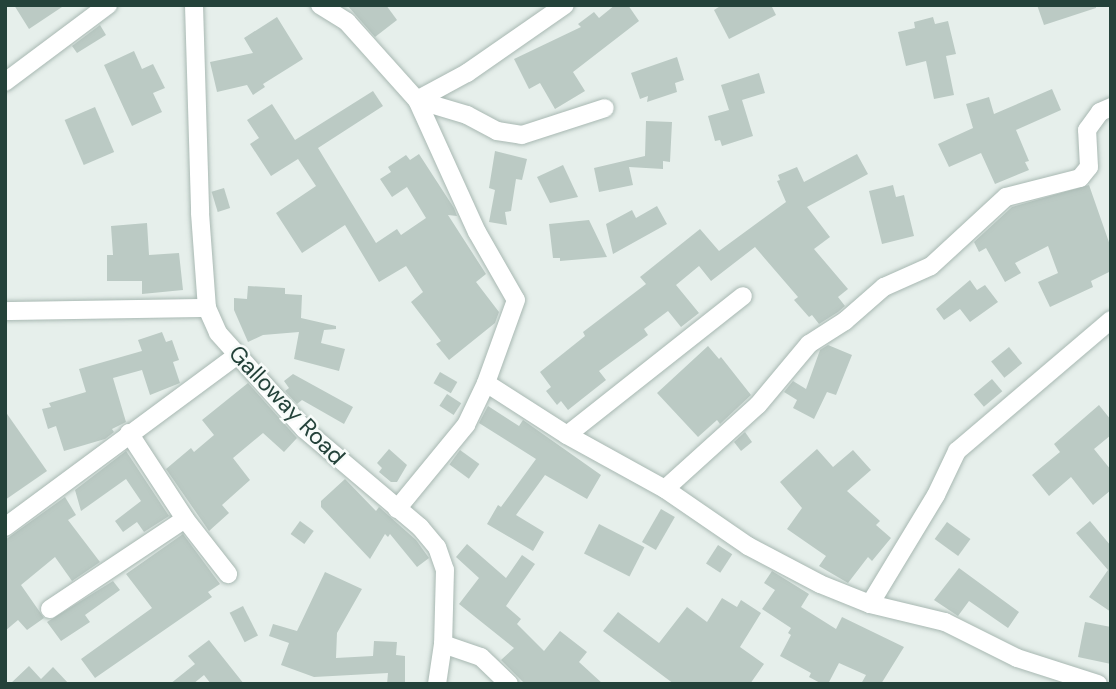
<!DOCTYPE html>
<style>
body{margin:0}
#map{position:relative;width:1116px;height:689px;overflow:hidden;background:#e6efeb;font-family:"DM Sans",sans-serif}
div>[style]{position:absolute}
[style*='--x']{left:calc(var(--x)*1px);top:calc(var(--y)*1px);width:calc(var(--w)*1px);rotate:calc(var(--a)*1deg)}
.building>*{inset:0;background:#bbcac4;transform-origin:0 0}
.roads{filter:drop-shadow(0 0 2px #a8b8b2) drop-shadow(0 0 2px #a8b8b2)}
.minor>*{height:18px;margin:-9px;padding:0 9px;transform-origin:9px;border-radius:9px;background:#fff}
span{translate:-50% -50%;white-space:nowrap;text-align:center;line-height:1.15;-webkit-text-stroke:5px #f7fbf9;paint-order:stroke}
.street-label{font-size:23px;color:#24423a}
.frame{position:absolute;inset:0;border:7px solid #24423a;pointer-events:none}
</style>
<div id="map">
<div class="building">
<i style="clip-path:polygon(14px 5px,65px 5px,29px 29px)"></i>
<i style="clip-path:polygon(347px 5px,386px 5px,397px 20px,375px 37px)"></i>
<i style="clip-path:polygon(615px 5px,628px 5px,639px 21px,573px 72px,585px 91px,555px 109px,540px 83px,529px 89px,514px 59px,581px 27px,578px 24px,594px 12px,599px 18px)"></i>
<i style="clip-path:polygon(722px 5px,771px 5px,776px 15px,729px 39px,714px 10px)"></i>
<i style="clip-path:polygon(1037px 5px,1096px 5px,1096px 8px,1044px 25px)"></i>
<i style="clip-path:polygon(277px 17px,303px 59px,263px 84px,265px 87px,253px 95px,247px 85px,217px 92px,210px 62px,253px 53px,244px 38px)"></i>
<i style="clip-path:polygon(933px 17px,935px 24px,948px 21px,956px 54px,946px 56px,954px 95px,934px 99px,926px 61px,906px 66px,898px 32px,915px 28px,914px 22px)"></i>
<i style="clip-path:polygon(100px 25px,106px 35px,77px 53px,72px 46px)"></i>
<i style="clip-path:polygon(134px 51px,142px 69px,153px 64px,165px 88px,153px 93px,162px 112px,132px 126px,104px 65px)"></i>
<i style="clip-path:polygon(677px 57px,684px 80px,675px 83px,677px 92px,647px 102px,648px 96px,640px 99px,631px 73px)"></i>
<i style="clip-path:polygon(759px 73px,765px 93px,742px 100px,753px 136px,722px 146px,720px 140px,715px 141px,708px 116px,729px 110px,721px 85px)"></i>
<i style="clip-path:polygon(1052px 89px,1061px 110px,1016px 130px,1029px 161px,1025px 162px,1029px 170px,995px 184px,981px 153px,949px 167px,938px 144px,973px 128px,966px 104px,989px 97px,994px 114px)"></i>
<i style="clip-path:polygon(373px 91px,383px 106px,318px 148px,376px 243px,397px 229px,401px 235px,426px 218px,407px 187px,392px 197px,380px 179px,391px 172px,388px 167px,406px 155px,410px 160px,419px 154px,454px 208px,457px 216px,448px 215px,486px 274px,476px 282px,499px 312px,495px 323px,449px 360px,436px 344px,441px 341px,411px 302px,423px 292px,406px 266px,379px 282px,345px 225px,302px 253px,276px 213px,316px 186px,298px 159px,271px 176px,250px 144px,259px 138px,247px 120px,272px 104px,295px 140px)"></i>
<i style="left:95px;top:107px;width:49px;height:33px;rotate:67deg"></i>
<i style="clip-path:polygon(646px 121px,672px 122px,670px 162px,663px 161px,663px 169px,629px 167px,633px 185px,599px 192px,594px 168px,645px 156px)"></i>
<i style="clip-path:polygon(495px 151px,527px 159px,522px 180px,516px 179px,511px 211px,505px 212px,507px 225px,489px 222px,495px 190px,489px 188px)"></i>
<i style="clip-path:polygon(857px 154px,868px 174px,807px 207px,830px 237px,814px 249px,848px 289px,838px 297px,845px 306px,838px 312px,819px 324px,812px 315px,809px 317px,794px 300px,798px 297px,755px 247px,711px 281px,699px 266px,676px 285px,699px 313px,681px 327px,668px 311px,644px 329px,648px 335px,599px 371px,606px 380px,568px 410px,561px 401px,557px 405px,546px 391px,551px 387px,540px 372px,585px 336px,583px 332px,646px 284px,640px 277px,700px 229px,719px 251px,786px 202px,777px 181px,780px 180px,778px 175px,797px 167px,804px 182px)"></i>
<i style="clip-path:polygon(563px 165px,578px 197px,550px 203px,537px 177px)"></i>
<i style="clip-path:polygon(893px 185px,896px 197px,904px 195px,914px 236px,882px 244px,869px 191px)"></i>
<i style="clip-path:polygon(1089px 185px,1111px 248px,1111px 271px,1091px 281px,1093px 287px,1050px 307px,1038px 282px,1058px 273px,1048px 246px,1015px 263px,1021px 273px,1005px 282px,986px 248px,979px 252px,974px 242px,1012px 207px)"></i>
<i style="left:224px;top:188px;width:21px;height:13px;rotate:73deg"></i>
<i style="clip-path:polygon(657px 206px,667px 224px,613px 254px,606px 224px,632px 210px,636px 218px)"></i>
<i style="clip-path:polygon(589px 220px,607px 257px,560px 261px,560px 258px,553px 258px,549px 224px)"></i>
<i style="clip-path:polygon(147px 223px,149px 255px,179px 253px,183px 290px,142px 294px,142px 281px,107px 281px,107px 255px,113px 255px,111px 226px)"></i>
<i style="clip-path:polygon(970px 280px,977px 290px,985px 285px,998px 302px,970px 322px,960px 309px,944px 320px,936px 309px)"></i>
<i style="clip-path:polygon(248px 286px,285px 288px,285px 294px,302px 295px,301px 318px,336px 326px,336px 329px,324px 330px,321px 343px,345px 349px,339px 371px,294px 359px,299px 332px,263px 335px,248px 342px,234px 310px,234px 298px,247px 299px)"></i>
<i style="clip-path:polygon(162px 332px,166px 342px,172px 340px,179px 360px,173px 362px,180px 383px,150px 395px,142px 370px,113px 378px,126px 422px,112px 429px,114px 432px,105px 439px,64px 451px,56px 426px,48px 429px,42px 409px,51px 407px,49px 403px,86px 392px,79px 369px,142px 351px,138px 340px)"></i>
<i style="clip-path:polygon(828px 345px,852px 355px,836px 395px,827px 392px,814px 419px,793px 408px,797px 400px,784px 392px,793px 381px,806px 389px,820px 350px)"></i>
<i style="clip-path:polygon(708px 346px,719px 359px,721px 357px,751px 395px,720px 424px,717px 420px,698px 437px,657px 393px)"></i>
<i style="left:1009px;top:347px;width:21px;height:23px;rotate:51deg"></i>
<i style="left:440px;top:372px;width:20px;height:13px;rotate:30deg"></i>
<i style="clip-path:polygon(293px 374px,353px 407px,344px 424px,302px 400px,297px 404px,285px 391px,289px 388px,284px 381px)"></i>
<i style="left:992px;top:379px;width:16px;height:24px;rotate:50deg"></i>
<i style="clip-path:polygon(248px 383px,297px 438px,284px 452px,263px 433px,233px 458px,250px 480px,222px 505px,229px 513px,209px 531px,166px 469px,191px 448px,194px 452px,214px 435px,202px 420px)"></i>
<i style="left:447px;top:394px;width:17px;height:14px;rotate:33deg"></i>
<i style="clip-path:polygon(1099px 405px,1111px 420px,1111px 435px,1094px 449px,1111px 470px,1111px 490px,1093px 505px,1071px 477px,1049px 496px,1032px 475px,1060px 452px,1054px 444px)"></i>
<i style="clip-path:polygon(488px 406px,519px 426px,523px 420px,601px 475px,587px 499px,545px 475px,516px 515px,544px 532px,533px 551px,487px 524px,498px 505px,501px 507px,536px 459px,479px 423px)"></i>
<i style="clip-path:polygon(5px 411px,47px 471px,5px 500px)"></i>
<i style="clip-path:polygon(745px 432px,752px 442px,741px 451px,734px 442px)"></i>
<i style="clip-path:polygon(389px 449px,407px 465px,397px 482px,391px 482px,379px 472px,382px 468px,377px 463px)"></i>
<i style="clip-path:polygon(817px 449px,833px 467px,853px 450px,871px 470px,847px 491px,880px 521px,876px 525px,891px 538px,872px 561px,868px 557px,848px 583px,819px 566px,826px 556px,787px 529px,802px 508px,780px 482px)"></i>
<i style="left:460px;top:450px;width:24px;height:18px;rotate:36deg"></i>
<i style="clip-path:polygon(126px 451px,169px 516px,144px 532px,137px 522px,123px 532px,115px 521px,141px 501px,126px 479px,81px 511px,75px 490px)"></i>
<i style="clip-path:polygon(345px 479px,376px 511px,379px 507px,416px 540px,429px 558px,417px 567px,390px 534px,388px 537px,385px 534px,370px 559px,321px 507px,321px 501px)"></i>
<i style="clip-path:polygon(65px 497px,76px 515px,68px 520px,100px 562px,72px 581px,55px 557px,21px 585px,44px 618px,27px 630px,18px 620px,5px 631px,5px 540px)"></i>
<i style="left:661px;top:509px;width:16px;height:38px;rotate:30deg"></i>
<i style="left:300px;top:521px;width:17px;height:16px;rotate:36deg"></i>
<i style="clip-path:polygon(1090px 521px,1111px 546px,1111px 612px,1089px 597px,1108px 570px,1076px 533px)"></i>
<i style="left:947px;top:522px;width:29px;height:21px;rotate:36deg"></i>
<i style="left:599px;top:524px;width:51px;height:33px;rotate:27deg"></i>
<i style="clip-path:polygon(183px 534px,220px 584px,208px 592px,212px 597px,95px 678px,81px 659px,152px 608px,126px 574px)"></i>
<i style="clip-path:polygon(467px 544px,506px 578px,522px 555px,535px 564px,506px 606px,521px 619px,517px 624px,544px 651px,560px 631px,587px 652px,579px 662px,603px 684px,525px 684px,501px 660px,514px 648px,459px 604px,479px 578px,456px 557px)"></i>
<i style="left:718px;top:545px;width:17px;height:22px;rotate:33deg"></i>
<i style="clip-path:polygon(959px 568px,1019px 612px,1008px 628px,969px 601px,958px 616px,934px 600px)"></i>
<i style="clip-path:polygon(772px 571px,809px 594px,801px 607px,836px 629px,842px 617px,904px 647px,881px 684px,861px 684px,866px 675px,839px 663px,828px 684px,822px 684px,809px 677px,811px 673px,780px 656px,791px 635px,788px 633px,791px 628px,762px 609px,775px 590px,764px 583px)"></i>
<i style="clip-path:polygon(325px 572px,362px 589px,337px 633px,336px 658px,373px 656px,374px 641px,397px 642px,396px 655px,405px 656px,405px 684px,387px 684px,388px 673px,314px 677px,281px 665px,289px 643px,269px 636px,273px 624px,297px 631px)"></i>
<i style="clip-path:polygon(113px 581px,120px 590px,85px 615px,90px 622px,61px 641px,47px 622px)"></i>
<i style="clip-path:polygon(722px 598px,737px 607px,741px 600px,761px 613px,740px 647px,764px 664px,750px 684px,674px 684px,603px 631px,618px 612px,659px 643px,687px 607px,707px 622px)"></i>
<i style="left:243px;top:606px;width:33px;height:15px;rotate:63deg"></i>
<i style="clip-path:polygon(1085px 622px,1111px 627px,1111px 664px,1078px 657px)"></i>
<i style="clip-path:polygon(209px 640px,244px 684px,211px 684px,204px 675px,193px 684px,170px 684px,195px 664px,188px 656px)"></i>
<i style="clip-path:polygon(29px 666px,41px 679px,53px 667px,69px 684px,10px 684px)"></i>
</div>
<div class="roads">
<div class="minor">
<i style="--x:194;--y:5;--w:208;--a:88.3"></i>
<i style="--x:200;--y:213;--w:95;--a:85.8"></i>
<i style="--x:207;--y:308;--w:27;--a:66"></i>
<i style="--x:218;--y:333;--w:129;--a:48.1"></i>
<i style="--x:304;--y:429;--w:152;--a:40.2"></i>
<i style="--x:420;--y:527;--w:26;--a:50"></i>
<i style="--x:437;--y:547;--w:24;--a:71"></i>
<i style="--x:445;--y:570;--w:74;--a:91.5"></i>
<i style="--x:443;--y:644;--w:40;--a:98.5"></i>
<i style="--x:320;--y:5;--w:32;--a:32"></i>
<i style="--x:347;--y:22;--w:105;--a:48.1"></i>
<i style="--x:417;--y:100;--w:57;--a:-28.4"></i>
<i style="--x:467;--y:73;--w:119;--a:-34.8"></i>
<i style="--x:5;--y:82;--w:129;--a:-36.8"></i>
<i style="--x:417;--y:100;--w:145;--a:65.6"></i>
<i style="--x:477;--y:232;--w:78;--a:60.2"></i>
<i style="--x:516;--y:300;--w:88;--a:109.9"></i>
<i style="--x:417;--y:100;--w:52;--a:16.7"></i>
<i style="--x:467;--y:115;--w:34;--a:28"></i>
<i style="--x:497;--y:131;--w:25;--a:9"></i>
<i style="--x:522;--y:135;--w:87;--a:-18"></i>
<i style="--x:5;--y:311;--w:202;--a:-0.9"></i>
<i style="--x:129;--y:433;--w:103;--a:56.9"></i>
<i style="--x:185;--y:519;--w:70;--a:52"></i>
<i style="--x:567;--y:435;--w:224;--a:-38.3"></i>
<i style="--x:665;--y:489;--w:125;--a:-42.1"></i>
<i style="--x:758;--y:405;--w:80;--a:-50.1"></i>
<i style="--x:809;--y:344;--w:43;--a:-32.6"></i>
<i style="--x:845;--y:321;--w:52;--a:-41.1"></i>
<i style="--x:884;--y:287;--w:51;--a:-24.1"></i>
<i style="--x:931;--y:266;--w:102;--a:-42.6"></i>
<i style="--x:1006;--y:197;--w:76;--a:-14.4"></i>
<i style="--x:1080;--y:178;--w:14;--a:-51"></i>
<i style="--x:1089;--y:167;--w:37;--a:-93"></i>
<i style="--x:1087;--y:130;--w:22;--a:-54"></i>
<i style="--x:1100;--y:112;--w:12;--a:-24"></i>
<i style="--x:397;--y:509;--w:109;--a:-50.6"></i>
<i style="--x:466;--y:425;--w:47;--a:-64.5"></i>
<i style="--x:486;--y:383;--w:96;--a:32.7"></i>
<i style="--x:567;--y:435;--w:112;--a:28.9"></i>
<i style="--x:665;--y:489;--w:101;--a:34.5"></i>
<i style="--x:748;--y:546;--w:81;--a:27.8"></i>
<i style="--x:820;--y:584;--w:54;--a:21.8"></i>
<i style="--x:870;--y:604;--w:77;--a:13.5"></i>
<i style="--x:945;--y:622;--w:80;--a:26.6"></i>
<i style="--x:1017;--y:658;--w:85;--a:17.8"></i>
<i style="--x:5;--y:527;--w:287;--a:-36.5"></i>
<i style="--x:870;--y:604;--w:127;--a:-58.8"></i>
<i style="--x:936;--y:495;--w:49;--a:-64.5"></i>
<i style="--x:957;--y:451;--w:202;--a:-40.4"></i>
<i style="--x:50;--y:609;--w:162;--a:-33.7"></i>
<i style="--x:443;--y:644;--w:40;--a:18.9"></i>
<i style="--x:481;--y:657;--w:39;--a:44"></i>
</div>
</div>
<div class="street-label">
<span style="left:287px;top:405px;rotate:46deg">Galloway Road</span>
</div>
<div class="frame"></div>
</div>
